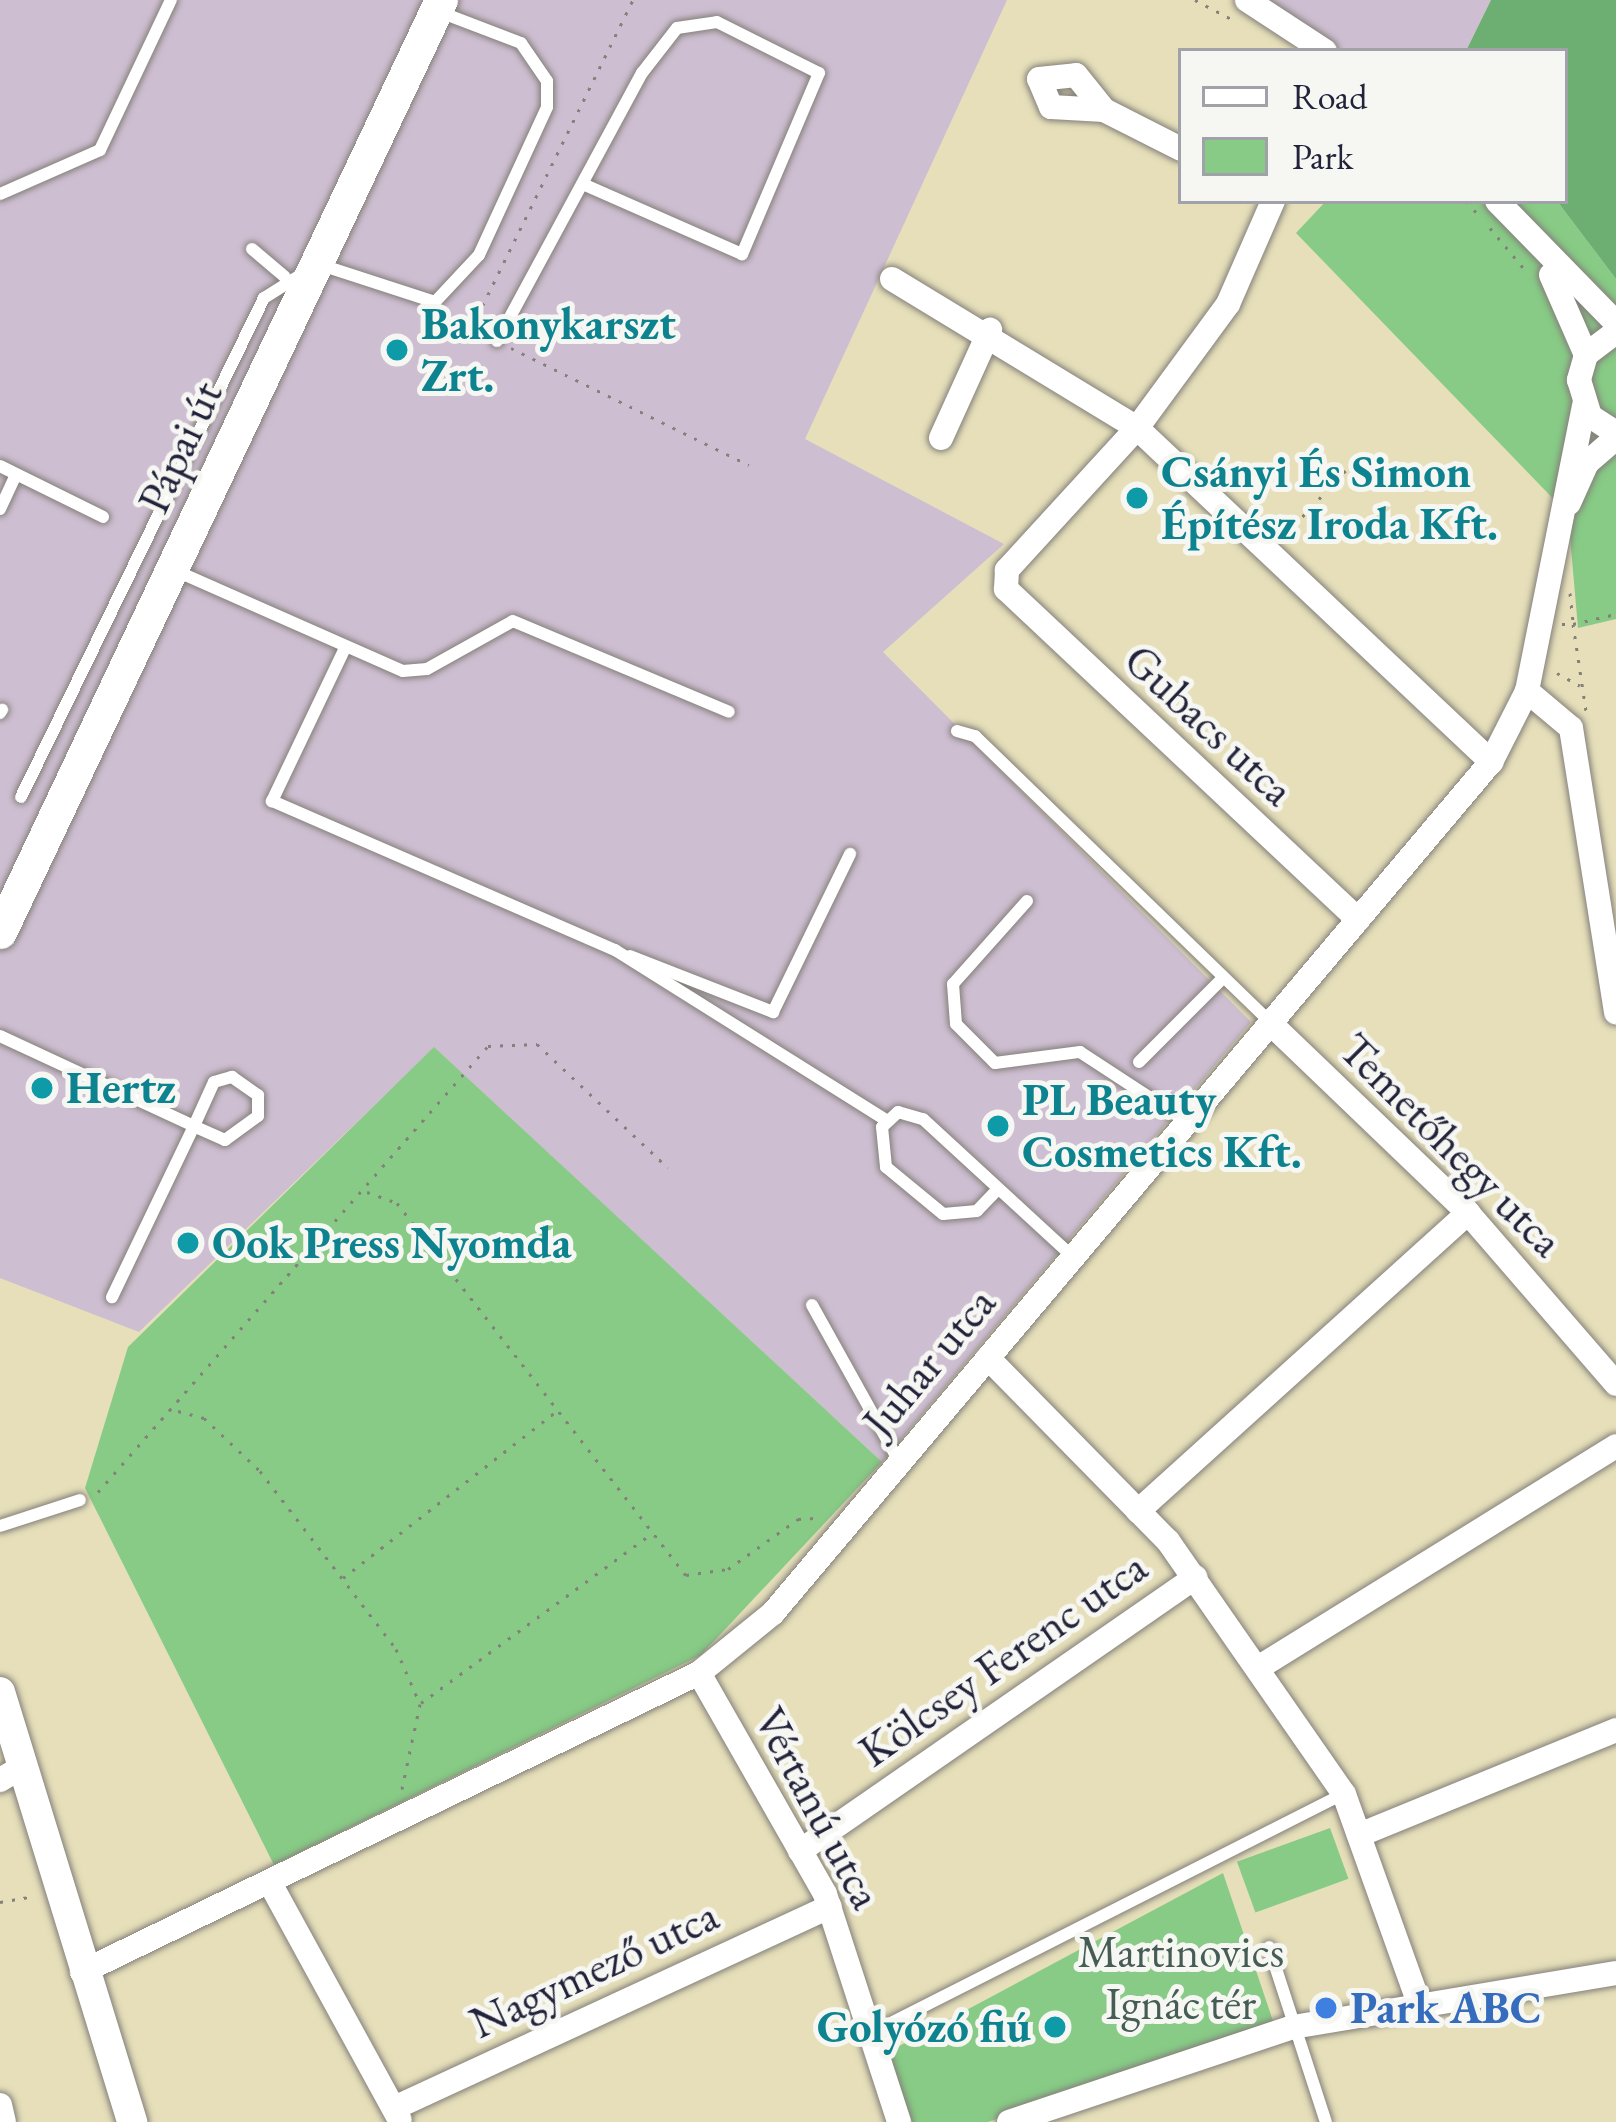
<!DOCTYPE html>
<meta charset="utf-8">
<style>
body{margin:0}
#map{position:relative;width:1616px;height:2122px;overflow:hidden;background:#e6dfba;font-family:"EB Garamond",serif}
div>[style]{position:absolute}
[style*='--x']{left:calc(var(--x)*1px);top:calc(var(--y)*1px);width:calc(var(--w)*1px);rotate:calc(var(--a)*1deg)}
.industrial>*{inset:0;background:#cebed2}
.green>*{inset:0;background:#87cb86;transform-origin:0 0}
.forest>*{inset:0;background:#6daf73}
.path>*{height:3px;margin-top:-1.5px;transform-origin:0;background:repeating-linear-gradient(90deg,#84807a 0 3px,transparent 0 12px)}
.roads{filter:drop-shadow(0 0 3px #84807a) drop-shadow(0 0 3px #84807a)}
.service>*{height:12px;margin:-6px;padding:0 6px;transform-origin:6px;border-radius:6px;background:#fff}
.minor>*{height:24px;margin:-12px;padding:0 12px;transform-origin:12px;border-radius:12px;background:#fff}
.tertiary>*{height:30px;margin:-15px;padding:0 15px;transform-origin:15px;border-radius:15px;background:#fff}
.secondary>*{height:33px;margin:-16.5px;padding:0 16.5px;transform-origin:16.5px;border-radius:16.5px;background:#fff}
.dots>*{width:33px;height:33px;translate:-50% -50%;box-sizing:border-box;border:6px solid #f6f6f2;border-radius:50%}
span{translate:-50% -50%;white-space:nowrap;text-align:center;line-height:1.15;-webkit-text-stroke:10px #f6f6f2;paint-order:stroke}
.culture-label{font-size:45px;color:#0d838f;font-weight:700}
.left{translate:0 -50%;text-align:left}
.right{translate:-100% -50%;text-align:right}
.street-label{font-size:45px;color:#22223b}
.park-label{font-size:45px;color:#455d55}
.shop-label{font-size:45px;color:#366cbe;font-weight:700}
.legend{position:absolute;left:1178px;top:48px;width:390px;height:156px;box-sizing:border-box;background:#f6f6f2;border:3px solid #a1a1a9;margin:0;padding:15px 21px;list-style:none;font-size:36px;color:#22223b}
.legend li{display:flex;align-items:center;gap:24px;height:60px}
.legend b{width:60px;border:3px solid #a1a1a9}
</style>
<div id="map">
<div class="industrial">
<i style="clip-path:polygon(0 0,1007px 0,805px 439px,1004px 544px,883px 652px,1251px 1022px,882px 1462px,434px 1048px,139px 1332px,0 1278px)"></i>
<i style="clip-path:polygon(1251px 0,1491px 0,1466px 51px,1327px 51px)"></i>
</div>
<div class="green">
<i style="clip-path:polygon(1326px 201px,1557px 201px,1616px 279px,1616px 619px,1578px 628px,1568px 514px,1296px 233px)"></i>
<i style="clip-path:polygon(434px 1047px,882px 1462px,701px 1655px,274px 1865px,85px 1488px,128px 1347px)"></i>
<i style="left:1330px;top:1828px;width:54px;height:99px;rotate:70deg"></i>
<i style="clip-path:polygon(1223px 1873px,1274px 2024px,988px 2122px,909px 2122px,886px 2053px)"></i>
</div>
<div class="forest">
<i style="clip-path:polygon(1491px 0,1616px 0,1616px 279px,1557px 201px,1565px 51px,1466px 51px)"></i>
</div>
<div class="path">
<i style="--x:1195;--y:0;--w:47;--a:27.6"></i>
<i style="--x:1466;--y:201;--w:15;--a:48"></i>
<i style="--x:1490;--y:228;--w:56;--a:50.1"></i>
<i style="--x:446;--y:317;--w:38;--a:25"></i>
<i style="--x:472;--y:327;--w:364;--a:-63.8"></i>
<i style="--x:511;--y:348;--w:265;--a:26.2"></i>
<i style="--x:1286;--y:534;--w:92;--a:-46.8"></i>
<i style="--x:1570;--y:593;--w:31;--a:84"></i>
<i style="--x:1573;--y:624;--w:44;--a:-13.1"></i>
<i style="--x:1562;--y:624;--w:11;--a:0"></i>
<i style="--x:1573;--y:624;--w:88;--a:81.5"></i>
<i style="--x:1557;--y:673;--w:26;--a:29"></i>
<i style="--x:367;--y:1192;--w:32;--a:20"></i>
<i style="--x:397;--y:1203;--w:471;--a:52.2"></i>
<i style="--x:686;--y:1575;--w:42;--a:-8.1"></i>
<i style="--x:728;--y:1569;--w:86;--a:-35.5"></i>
<i style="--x:798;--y:1519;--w:22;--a:-3"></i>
<i style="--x:178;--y:1411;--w:27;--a:15"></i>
<i style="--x:204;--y:1418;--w:77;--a:43.4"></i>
<i style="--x:260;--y:1471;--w:224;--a:52.6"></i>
<i style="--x:396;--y:1649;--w:60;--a:66.4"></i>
<i style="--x:420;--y:1704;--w:87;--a:102"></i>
<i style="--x:98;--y:1492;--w:592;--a:-48.83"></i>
<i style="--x:488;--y:1046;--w:49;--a:-2.3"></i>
<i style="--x:537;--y:1044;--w:180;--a:43.4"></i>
<i style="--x:343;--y:1578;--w:273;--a:-38"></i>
<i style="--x:421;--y:1703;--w:285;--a:-36.3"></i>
<i style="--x:0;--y:1902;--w:35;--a:-10"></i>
</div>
<div class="roads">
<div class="service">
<i style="--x:0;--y:194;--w:109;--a:-23.7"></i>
<i style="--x:100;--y:150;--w:166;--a:-64.7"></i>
<i style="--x:252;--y:249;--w:43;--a:40.3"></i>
<i style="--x:497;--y:341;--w:305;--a:-61.6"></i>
<i style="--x:642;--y:73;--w:57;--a:-52.1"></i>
<i style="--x:677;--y:28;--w:40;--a:-8.5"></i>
<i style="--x:717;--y:22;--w:114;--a:26.6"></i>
<i style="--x:819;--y:73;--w:197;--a:113"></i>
<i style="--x:742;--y:254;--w:171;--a:-156.3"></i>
<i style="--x:0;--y:466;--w:115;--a:26.3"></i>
<i style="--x:0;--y:509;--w:38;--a:-65"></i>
<i style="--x:174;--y:570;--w:250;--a:23.8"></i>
<i style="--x:403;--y:671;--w:24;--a:-5"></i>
<i style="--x:427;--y:669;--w:98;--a:-29.2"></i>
<i style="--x:513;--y:621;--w:234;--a:22.8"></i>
<i style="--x:345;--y:648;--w:170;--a:115.5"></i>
<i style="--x:272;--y:801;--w:374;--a:23.5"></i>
<i style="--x:615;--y:950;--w:320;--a:32.1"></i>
<i style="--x:0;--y:713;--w:4;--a:-56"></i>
<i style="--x:957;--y:731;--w:19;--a:16"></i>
<i style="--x:975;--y:736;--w:411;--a:44.1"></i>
<i style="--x:21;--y:797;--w:555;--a:-64.04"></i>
<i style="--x:264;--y:298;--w:64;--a:-32.2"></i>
<i style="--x:318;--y:264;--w:123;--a:18"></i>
<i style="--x:435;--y:302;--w:64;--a:-46.9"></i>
<i style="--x:479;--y:255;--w:163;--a:-65.3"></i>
<i style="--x:547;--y:107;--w:26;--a:-90"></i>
<i style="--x:547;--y:81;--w:46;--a:-124.4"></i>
<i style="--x:521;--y:43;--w:90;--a:-159.1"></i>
<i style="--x:1027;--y:901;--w:111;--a:131.7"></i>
<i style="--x:953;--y:984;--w:40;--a:85.7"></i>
<i style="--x:956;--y:1024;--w:55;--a:45"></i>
<i style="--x:995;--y:1063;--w:86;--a:-7.4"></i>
<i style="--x:1080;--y:1052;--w:128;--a:33.2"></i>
<i style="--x:630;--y:956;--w:154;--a:21.4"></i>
<i style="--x:773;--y:1012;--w:176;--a:-64"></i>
<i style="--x:0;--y:1036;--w:214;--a:24.9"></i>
<i style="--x:194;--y:1126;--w:190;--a:115.6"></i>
<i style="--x:1139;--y:1062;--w:119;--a:-45"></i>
<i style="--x:232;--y:1077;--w:32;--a:35"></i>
<i style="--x:258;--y:1095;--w:21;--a:90"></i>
<i style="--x:258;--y:1116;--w:41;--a:144"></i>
<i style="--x:225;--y:1140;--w:34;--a:-156"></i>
<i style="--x:194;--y:1126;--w:48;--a:-65.6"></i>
<i style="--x:214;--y:1082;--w:19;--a:-16"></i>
<i style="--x:998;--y:1189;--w:30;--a:134"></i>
<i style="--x:977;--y:1211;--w:34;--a:175"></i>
<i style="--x:943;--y:1214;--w:74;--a:-140.5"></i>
<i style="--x:886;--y:1167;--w:40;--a:-95.7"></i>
<i style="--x:882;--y:1127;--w:22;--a:-43"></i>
<i style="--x:898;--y:1112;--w:26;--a:16"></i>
<i style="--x:923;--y:1119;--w:204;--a:42.6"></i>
<i style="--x:812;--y:1305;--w:179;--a:60.9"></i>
<i style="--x:0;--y:1526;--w:84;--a:-18"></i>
<i style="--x:1269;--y:1947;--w:184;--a:72"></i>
<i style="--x:871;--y:2033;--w:529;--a:-26.86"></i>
</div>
<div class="minor">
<i style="--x:1247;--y:0;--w:93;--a:33.2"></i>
<i style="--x:1104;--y:110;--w:53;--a:-176.8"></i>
<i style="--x:1051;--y:107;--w:30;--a:-113"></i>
<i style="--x:1039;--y:79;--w:37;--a:-6"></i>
<i style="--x:1076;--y:75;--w:45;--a:51.3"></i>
<i style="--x:1104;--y:110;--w:86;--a:26.9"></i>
<i style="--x:1273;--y:201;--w:112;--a:113.6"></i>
<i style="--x:1228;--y:304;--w:154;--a:126.3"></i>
<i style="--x:1137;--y:428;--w:193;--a:132.5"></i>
<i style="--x:1007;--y:570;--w:19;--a:93"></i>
<i style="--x:1006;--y:589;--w:483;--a:43.2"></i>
<i style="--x:1497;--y:201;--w:170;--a:45.7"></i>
<i style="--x:1551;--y:275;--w:87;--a:66.4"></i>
<i style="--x:892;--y:279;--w:287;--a:31.3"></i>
<i style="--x:1137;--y:428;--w:487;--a:43.3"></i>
<i style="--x:1616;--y:332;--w:38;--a:143"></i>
<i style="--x:1586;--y:355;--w:26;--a:106"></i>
<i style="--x:1579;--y:380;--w:38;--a:73"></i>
<i style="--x:1590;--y:416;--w:31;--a:33"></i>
<i style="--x:941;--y:438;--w:119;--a:-65.6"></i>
<i style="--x:1569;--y:503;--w:44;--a:-65.8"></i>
<i style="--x:1587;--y:463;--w:38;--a:-41"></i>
<i style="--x:1527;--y:691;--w:57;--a:40.1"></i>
<i style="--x:1571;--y:728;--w:288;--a:81"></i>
<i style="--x:1270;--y:1023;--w:274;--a:43.8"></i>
<i style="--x:1468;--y:1213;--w:226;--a:49.1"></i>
<i style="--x:988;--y:1358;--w:257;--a:45.5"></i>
<i style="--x:1168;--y:1541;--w:308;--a:55.2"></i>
<i style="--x:1344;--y:1794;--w:223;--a:70.3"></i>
<i style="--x:1138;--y:1511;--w:445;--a:-42.1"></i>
<i style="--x:1258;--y:1668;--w:421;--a:-31.8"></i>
<i style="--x:699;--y:1673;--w:254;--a:60.3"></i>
<i style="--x:825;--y:1894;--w:240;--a:72"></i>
<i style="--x:0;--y:1780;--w:26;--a:-31"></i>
<i style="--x:1359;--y:1835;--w:278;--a:-22.2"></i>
<i style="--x:800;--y:1851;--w:481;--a:-34.7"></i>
<i style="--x:270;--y:1883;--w:270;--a:61.3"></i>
<i style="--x:82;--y:1972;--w:686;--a:-25.85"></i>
<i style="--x:699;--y:1673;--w:95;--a:-39"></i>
<i style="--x:773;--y:1613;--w:1113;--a:-49.85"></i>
<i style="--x:1491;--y:762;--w:80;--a:-63.1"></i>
<i style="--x:1527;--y:691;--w:291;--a:-78.7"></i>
<i style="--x:0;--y:2105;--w:17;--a:77"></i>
<i style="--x:394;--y:2108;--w:480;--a:-24.8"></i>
<i style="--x:1009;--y:2122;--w:299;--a:-18.5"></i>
<i style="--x:1293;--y:2027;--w:327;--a:-9.5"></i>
</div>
<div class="tertiary">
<i style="--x:0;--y:1692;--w:450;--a:72.9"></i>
</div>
<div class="secondary">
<i style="--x:0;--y:932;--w:1031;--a:-64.68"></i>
</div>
</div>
<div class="dots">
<i style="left:397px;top:350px;background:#0f9aa8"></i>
<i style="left:1137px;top:498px;background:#0f9aa8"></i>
<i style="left:42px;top:1088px;background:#0f9aa8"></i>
<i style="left:998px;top:1126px;background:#0f9aa8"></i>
<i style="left:188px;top:1243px;background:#0f9aa8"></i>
<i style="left:1326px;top:2008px;background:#3f7fe0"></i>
<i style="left:1055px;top:2027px;background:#0f9aa8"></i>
</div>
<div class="culture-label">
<span class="left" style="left:421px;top:350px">Bakonykarszt<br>Zrt.</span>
<span class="left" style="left:1161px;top:498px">Csányi És Simon<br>Építész Iroda Kft.</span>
<span class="left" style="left:66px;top:1088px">Hertz</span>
<span class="left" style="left:1022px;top:1126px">PL Beauty<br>Cosmetics Kft.</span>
<span class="left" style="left:212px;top:1243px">Ook Press Nyomda</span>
<span class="right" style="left:1031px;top:2027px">Golyózó fiú</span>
</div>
<div class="street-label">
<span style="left:180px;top:447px;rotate:-65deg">Pápai út</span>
<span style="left:1209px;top:725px;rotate:43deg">Gubacs utca</span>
<span style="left:1451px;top:1145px;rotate:45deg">Temetőhegy utca</span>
<span style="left:929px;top:1362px;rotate:-50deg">Juhar utca</span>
<span style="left:1003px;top:1659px;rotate:-35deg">Kölcsey Ferenc utca</span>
<span style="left:818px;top:1808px;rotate:62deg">Vértanú utca</span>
<span style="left:594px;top:1969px;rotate:-25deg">Nagymező utca</span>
</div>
<div class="park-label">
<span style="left:1181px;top:1978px">Martinovics<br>Ignác tér</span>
</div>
<div class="shop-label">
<span class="left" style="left:1350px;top:2008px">Park ABC</span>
</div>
<ul class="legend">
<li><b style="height:15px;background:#fff"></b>Road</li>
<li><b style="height:33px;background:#87cb86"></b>Park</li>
</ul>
</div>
